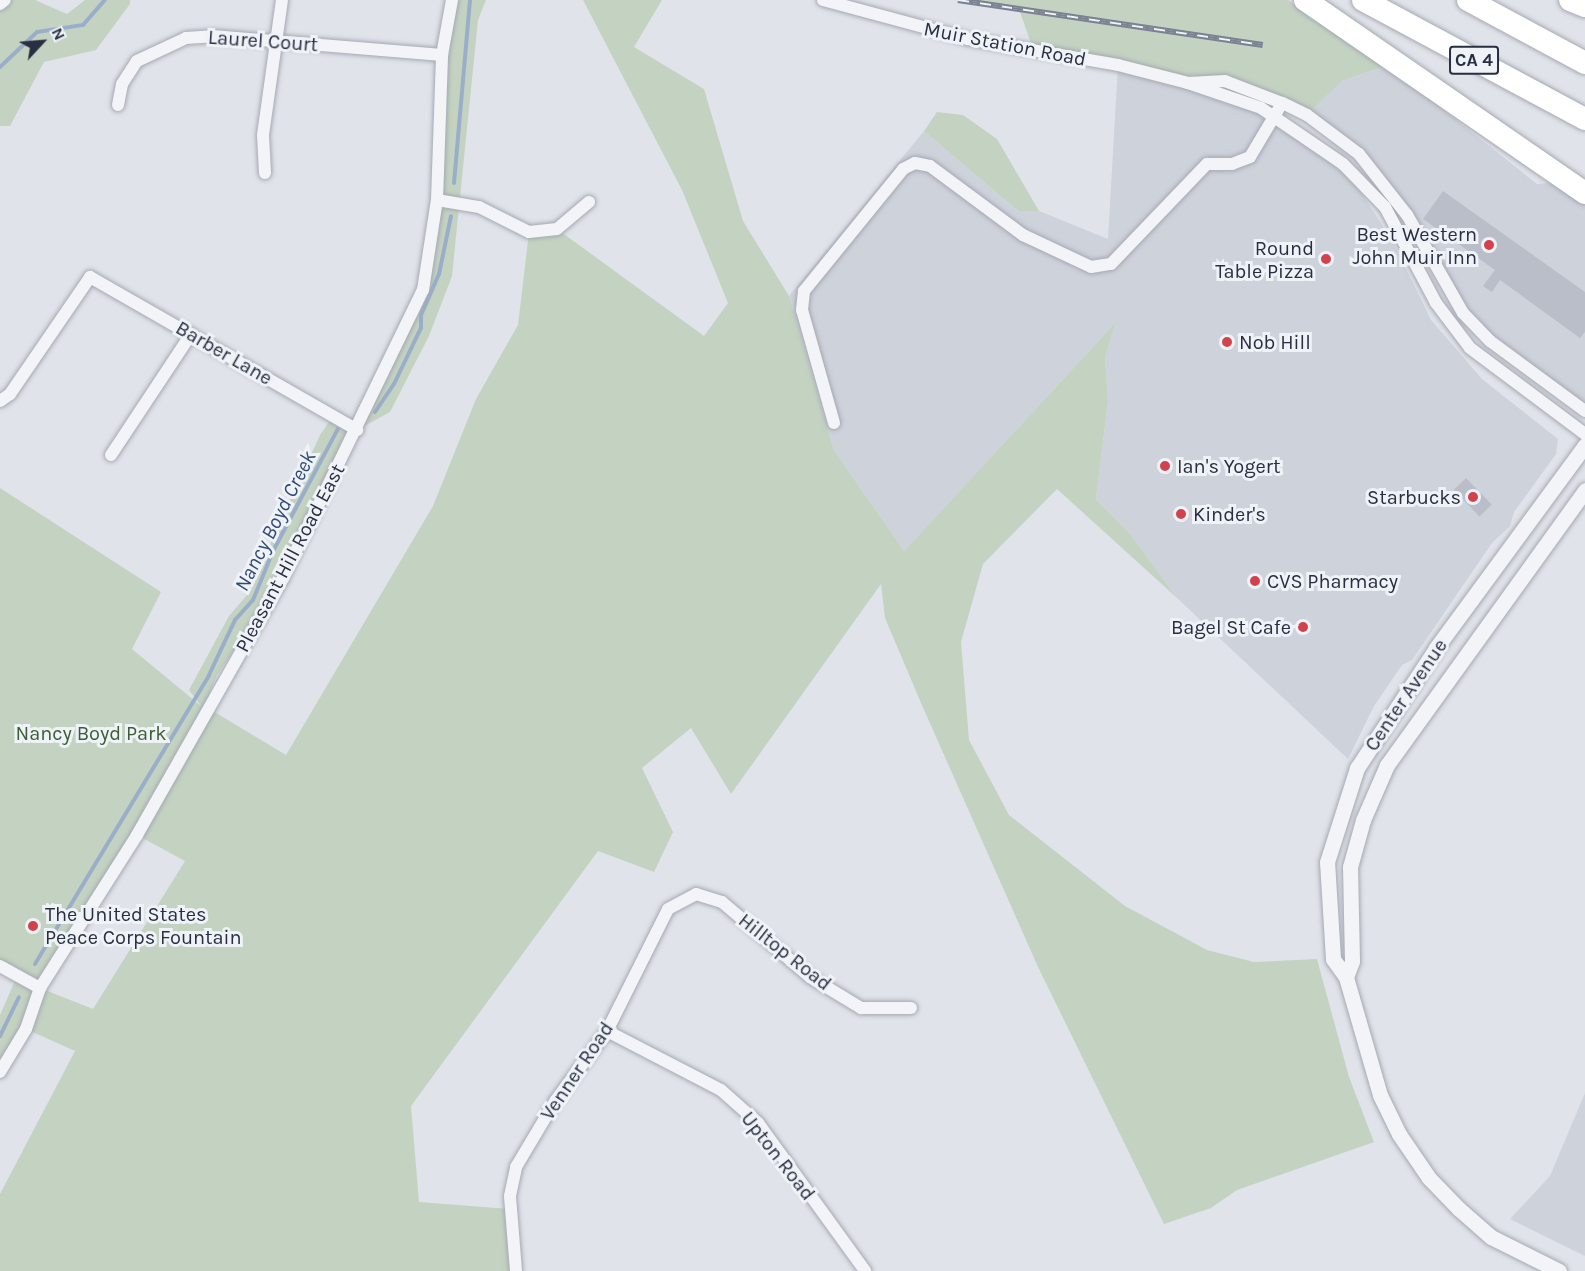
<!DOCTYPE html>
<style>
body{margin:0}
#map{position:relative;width:1585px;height:1271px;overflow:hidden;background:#e0e3e9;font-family:Karla,sans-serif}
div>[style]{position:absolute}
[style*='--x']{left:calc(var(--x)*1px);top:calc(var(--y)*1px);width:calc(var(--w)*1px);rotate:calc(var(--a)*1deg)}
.built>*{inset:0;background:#ced2db}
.green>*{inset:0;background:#c4d3c1}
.stream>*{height:4px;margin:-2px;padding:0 2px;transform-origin:2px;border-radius:2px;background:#9aaeca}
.building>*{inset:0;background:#babec9;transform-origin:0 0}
.roads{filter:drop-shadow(0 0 2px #a5a9b3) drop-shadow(0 0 2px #a5a9b3)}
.minor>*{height:12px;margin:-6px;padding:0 6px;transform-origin:6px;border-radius:6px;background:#f3f4f7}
.tertiary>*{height:15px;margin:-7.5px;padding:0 7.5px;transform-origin:7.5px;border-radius:7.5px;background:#f3f4f7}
.motorway>*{height:22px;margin:-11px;padding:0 11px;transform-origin:11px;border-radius:11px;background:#fff}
.rail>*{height:6px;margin-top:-3px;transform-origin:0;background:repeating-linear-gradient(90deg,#eff2f7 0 11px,#798193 0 22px);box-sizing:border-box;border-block:2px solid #798193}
.dots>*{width:16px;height:16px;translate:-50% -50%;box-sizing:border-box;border:3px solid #eff2f7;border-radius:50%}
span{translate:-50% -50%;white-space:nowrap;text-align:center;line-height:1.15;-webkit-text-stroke:6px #eff2f7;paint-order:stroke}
.shield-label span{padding:2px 4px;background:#eff2f7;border:2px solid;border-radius:4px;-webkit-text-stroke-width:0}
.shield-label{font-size:18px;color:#282f41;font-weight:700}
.street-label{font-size:20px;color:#282f41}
.poi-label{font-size:20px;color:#282f41}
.right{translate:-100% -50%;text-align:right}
.left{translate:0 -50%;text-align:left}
.park-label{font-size:20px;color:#3a5d35}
.water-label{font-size:21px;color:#314b76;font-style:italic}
.north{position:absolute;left:12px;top:12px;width:60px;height:60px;-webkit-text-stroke:4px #eff2f7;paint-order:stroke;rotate:64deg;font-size:16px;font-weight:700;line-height:24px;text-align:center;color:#282f41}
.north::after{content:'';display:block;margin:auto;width:21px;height:27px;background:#282f41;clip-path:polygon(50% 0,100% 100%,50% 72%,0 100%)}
</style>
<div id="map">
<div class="built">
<i style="clip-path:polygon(1118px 65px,1261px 108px,1354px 182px,1392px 240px,1431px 320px,1482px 379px,1558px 439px,1556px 454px,1514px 512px,1510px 526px,1492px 543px,1412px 660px,1402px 665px,1374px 706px,1348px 759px,1176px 597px,1131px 535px,1096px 499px,1108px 401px,1105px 357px,1114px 324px,904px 551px,834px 450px,789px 296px,924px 131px,1018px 211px,1039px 211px,1108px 239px)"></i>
<i style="clip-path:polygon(1387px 65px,1537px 184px,1570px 182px,1585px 193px,1585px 411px,1463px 313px,1384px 182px,1307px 115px,1342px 81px)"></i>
<i style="clip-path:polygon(1585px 1093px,1585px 1256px,1510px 1219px,1550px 1176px)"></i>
</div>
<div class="green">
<i style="clip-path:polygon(5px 0,35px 0,67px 14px,85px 0,130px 0,130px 4px,96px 50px,44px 62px,10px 126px,0 126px,0 4px)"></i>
<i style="clip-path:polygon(evenodd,452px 0,486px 0,478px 20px,452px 276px,429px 336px,390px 412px,357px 430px,282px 580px,217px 675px,206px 702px,213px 711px,286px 755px,433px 506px,476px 399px,518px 325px,529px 232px,557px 229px,704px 336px,728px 303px,682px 190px,583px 0,662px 0,634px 47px,704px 89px,743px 221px,789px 296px,834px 450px,904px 551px,1115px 323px,1105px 357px,1108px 401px,1096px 499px,1131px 535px,1176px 597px,1057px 489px,983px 564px,961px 642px,969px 740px,1009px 815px,1125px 906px,1207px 950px,1254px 962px,1317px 959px,1349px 1077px,1374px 1142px,1237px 1190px,1211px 1208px,1164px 1224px,1038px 967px,921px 703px,885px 618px,881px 584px,731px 794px,691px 728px,642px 768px,673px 832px,654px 872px,598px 851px,411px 1106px,419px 1202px,510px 1209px,516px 1271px,0 1271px,0 1194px,75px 1051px,26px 1029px,0 1072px,0 1015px,17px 976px,0 966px,0 488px,161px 592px,132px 649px,201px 706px,189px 690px,229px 616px,247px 595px,320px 435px,333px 416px,357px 430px,423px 290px,452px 0,137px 835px,185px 861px,93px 1009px,40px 988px,137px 835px)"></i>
<i style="clip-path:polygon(958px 0,1288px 0,1387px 65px,1342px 81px,1307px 115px,1225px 81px,1188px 83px,1034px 52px,1020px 12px)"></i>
<i style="clip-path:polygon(937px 112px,963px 115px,997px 139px,1039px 211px,1018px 211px,924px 131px)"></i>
</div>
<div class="stream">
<i style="--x:0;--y:67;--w:51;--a:-43.4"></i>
<i style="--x:37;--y:32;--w:47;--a:-8.7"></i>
<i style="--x:83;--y:25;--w:33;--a:-49"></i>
<i style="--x:454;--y:183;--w:184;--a:-85"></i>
<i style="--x:375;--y:412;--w:34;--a:-56"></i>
<i style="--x:394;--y:384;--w:62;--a:-64.3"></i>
<i style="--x:421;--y:328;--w:13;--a:-90"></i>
<i style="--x:421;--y:315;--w:45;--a:-66.3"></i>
<i style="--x:439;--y:274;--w:59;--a:-78.3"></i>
<i style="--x:35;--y:964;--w:337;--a:-58.9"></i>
<i style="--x:209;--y:675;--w:61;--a:-64.7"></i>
<i style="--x:235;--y:620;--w:27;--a:-48"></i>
<i style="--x:253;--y:600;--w:53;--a:-67.8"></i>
<i style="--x:273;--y:551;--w:138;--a:-62"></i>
<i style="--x:0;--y:1036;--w:43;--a:-64"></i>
</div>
<div class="building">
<i style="clip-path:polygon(1443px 191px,1585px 292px,1585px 332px,1580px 338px,1500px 280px,1492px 292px,1483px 286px,1495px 270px,1423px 219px)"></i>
<i style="left:1466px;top:478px;width:37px;height:17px;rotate:46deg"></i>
</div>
<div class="roads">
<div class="minor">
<i style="--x:823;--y:0;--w:150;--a:15.1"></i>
<i style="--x:968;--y:39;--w:152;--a:9.8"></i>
<i style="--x:1118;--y:65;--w:72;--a:14.4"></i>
<i style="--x:0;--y:4;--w:6;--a:-39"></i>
<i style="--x:118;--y:105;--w:21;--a:-79"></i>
<i style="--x:122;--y:84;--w:27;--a:-57"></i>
<i style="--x:137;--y:61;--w:54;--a:-25.1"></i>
<i style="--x:186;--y:38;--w:26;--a:-4"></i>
<i style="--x:212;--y:36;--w:231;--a:4.7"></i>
<i style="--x:265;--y:173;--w:38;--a:-93"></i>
<i style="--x:263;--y:135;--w:136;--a:-82"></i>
<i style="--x:437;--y:200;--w:43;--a:9.5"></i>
<i style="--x:479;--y:207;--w:56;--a:26.6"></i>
<i style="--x:529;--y:232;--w:28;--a:-6"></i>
<i style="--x:557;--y:229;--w:42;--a:-40.2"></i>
<i style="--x:0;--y:401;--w:12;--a:-35"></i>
<i style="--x:10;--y:394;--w:142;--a:-55.6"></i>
<i style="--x:90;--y:277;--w:308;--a:29.8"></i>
<i style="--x:1585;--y:411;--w:118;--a:-143.6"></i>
<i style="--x:1490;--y:341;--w:39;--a:-134"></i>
<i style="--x:1463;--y:313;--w:113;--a:-119.7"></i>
<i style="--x:1407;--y:215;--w:78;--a:-128.2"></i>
<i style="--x:1359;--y:154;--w:65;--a:-143.1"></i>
<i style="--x:1307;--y:115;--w:28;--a:-154"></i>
<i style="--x:1282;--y:103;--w:61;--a:-158.9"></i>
<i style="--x:1225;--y:81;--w:37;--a:177"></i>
<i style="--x:1188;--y:83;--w:77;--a:18.9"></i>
<i style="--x:1261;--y:108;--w:99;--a:34.3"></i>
<i style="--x:1343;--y:164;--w:60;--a:45.7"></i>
<i style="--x:1385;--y:207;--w:109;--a:62"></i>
<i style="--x:1436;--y:303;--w:56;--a:52.9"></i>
<i style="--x:1470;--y:348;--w:144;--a:36.8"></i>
<i style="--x:834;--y:423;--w:117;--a:-105.8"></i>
<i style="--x:802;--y:310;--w:19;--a:-84"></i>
<i style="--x:804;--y:291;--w:157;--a:-50.9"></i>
<i style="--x:903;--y:169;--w:13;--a:-27"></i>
<i style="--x:915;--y:163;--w:15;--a:11"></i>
<i style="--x:930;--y:166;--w:116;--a:36.6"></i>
<i style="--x:1023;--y:235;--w:75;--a:25.2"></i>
<i style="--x:1091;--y:267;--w:20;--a:-9"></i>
<i style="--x:1111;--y:264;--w:139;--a:-46.2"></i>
<i style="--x:1207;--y:164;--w:25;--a:0"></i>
<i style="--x:1232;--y:164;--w:19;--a:-21"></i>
<i style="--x:1250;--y:157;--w:55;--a:-59.2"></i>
<i style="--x:111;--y:455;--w:145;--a:-56.5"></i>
<i style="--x:0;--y:966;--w:46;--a:28.8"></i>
<i style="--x:607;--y:1031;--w:128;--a:27.4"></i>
<i style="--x:721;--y:1090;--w:50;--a:41.7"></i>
<i style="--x:758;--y:1123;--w:183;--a:54.1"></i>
<i style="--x:0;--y:1072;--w:50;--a:-58.8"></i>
<i style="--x:26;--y:1029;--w:43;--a:-71.1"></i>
<i style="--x:40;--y:988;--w:181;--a:-57.6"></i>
<i style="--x:137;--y:835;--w:293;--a:-60.4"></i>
<i style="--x:282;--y:580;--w:322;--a:-64.1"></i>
<i style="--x:423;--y:290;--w:91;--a:-81.2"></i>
<i style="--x:437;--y:200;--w:145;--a:-88"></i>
<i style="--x:442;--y:55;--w:56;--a:-79.7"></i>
<i style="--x:516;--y:1271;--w:75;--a:-94.6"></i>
<i style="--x:510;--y:1196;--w:30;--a:-78"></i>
<i style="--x:516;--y:1167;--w:78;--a:-59.2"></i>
<i style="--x:556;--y:1100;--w:86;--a:-53.5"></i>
<i style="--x:607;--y:1031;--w:136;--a:-63.4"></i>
<i style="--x:668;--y:909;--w:32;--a:-28"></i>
<i style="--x:696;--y:894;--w:27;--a:17"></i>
<i style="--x:722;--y:902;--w:116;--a:40.4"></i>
<i style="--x:810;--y:977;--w:60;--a:31.3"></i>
<i style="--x:861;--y:1008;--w:50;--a:0"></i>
</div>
<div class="tertiary">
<i style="--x:1346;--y:977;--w:17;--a:-69"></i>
<i style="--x:1352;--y:961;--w:94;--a:-91.2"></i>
<i style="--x:1350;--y:867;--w:49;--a:-74.5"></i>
<i style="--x:1363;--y:820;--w:60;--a:-66.4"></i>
<i style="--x:1387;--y:765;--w:339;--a:-54.2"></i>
<i style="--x:1559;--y:1271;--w:76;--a:-153.4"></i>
<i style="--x:1491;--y:1237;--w:43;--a:-138.8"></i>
<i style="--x:1459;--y:1209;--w:43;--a:-134.1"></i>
<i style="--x:1429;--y:1178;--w:53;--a:-124.3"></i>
<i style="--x:1399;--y:1134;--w:43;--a:-116"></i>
<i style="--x:1380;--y:1095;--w:123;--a:-106.1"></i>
<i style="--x:1346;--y:977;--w:22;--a:-126"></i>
<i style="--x:1333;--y:959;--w:97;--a:-93.5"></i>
<i style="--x:1327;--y:862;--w:99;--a:-72.3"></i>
<i style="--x:1357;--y:768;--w:144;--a:-56.6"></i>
<i style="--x:1436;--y:648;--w:252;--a:-53.7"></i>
</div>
<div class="motorway">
<i style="--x:1305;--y:0;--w:340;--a:34.6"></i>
<i style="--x:1363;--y:0;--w:252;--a:28.2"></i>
<i style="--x:1468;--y:0;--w:133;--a:28.3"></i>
<i style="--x:1570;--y:0;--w:16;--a:22"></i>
</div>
</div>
<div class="rail">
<i style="--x:958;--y:0;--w:308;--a:8.4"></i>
</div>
<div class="dots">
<i style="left:1489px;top:245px;background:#d1424d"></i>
<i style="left:1326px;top:259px;background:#d1424d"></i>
<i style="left:1227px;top:342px;background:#d1424d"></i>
<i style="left:1165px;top:466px;background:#d1424d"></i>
<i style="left:1473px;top:497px;background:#d1424d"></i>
<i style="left:1181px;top:514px;background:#d1424d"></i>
<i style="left:1255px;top:581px;background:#d1424d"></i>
<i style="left:1303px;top:627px;background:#d1424d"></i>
<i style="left:33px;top:926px;background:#d1424d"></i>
</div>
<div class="shield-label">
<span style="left:1474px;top:60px">CA 4</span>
</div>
<div class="street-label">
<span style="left:263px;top:41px;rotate:4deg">Laurel Court</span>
<span style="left:1005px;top:44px;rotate:11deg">Muir Station Road</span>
<span style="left:224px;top:353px;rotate:30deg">Barber Lane</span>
<span style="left:290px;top:558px;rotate:-62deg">Pleasant Hill Road East</span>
<span style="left:1406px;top:695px;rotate:-56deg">Center Avenue</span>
<span style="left:785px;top:952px;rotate:38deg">Hilltop Road</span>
<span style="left:577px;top:1071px;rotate:-56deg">Venner Road</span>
<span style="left:778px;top:1156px;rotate:52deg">Upton Road</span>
</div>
<div class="poi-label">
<span class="right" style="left:1477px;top:246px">Best Western<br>John Muir Inn</span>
<span class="right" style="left:1314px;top:260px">Round<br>Table Pizza</span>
<span class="left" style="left:1239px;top:342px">Nob Hill</span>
<span class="left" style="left:1177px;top:466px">Ian's Yogert</span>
<span class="right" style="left:1461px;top:497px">Starbucks</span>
<span class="left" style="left:1193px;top:514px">Kinder's</span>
<span class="left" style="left:1267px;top:581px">CVS Pharmacy</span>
<span class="right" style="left:1291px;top:627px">Bagel St Cafe</span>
<span class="left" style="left:45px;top:926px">The United States<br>Peace Corps Fountain</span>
</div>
<div class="park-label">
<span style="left:91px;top:733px">Nancy Boyd Park</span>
</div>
<div class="water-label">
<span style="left:275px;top:521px;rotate:-63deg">Nancy Boyd Creek</span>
</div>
<div class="north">N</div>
</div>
